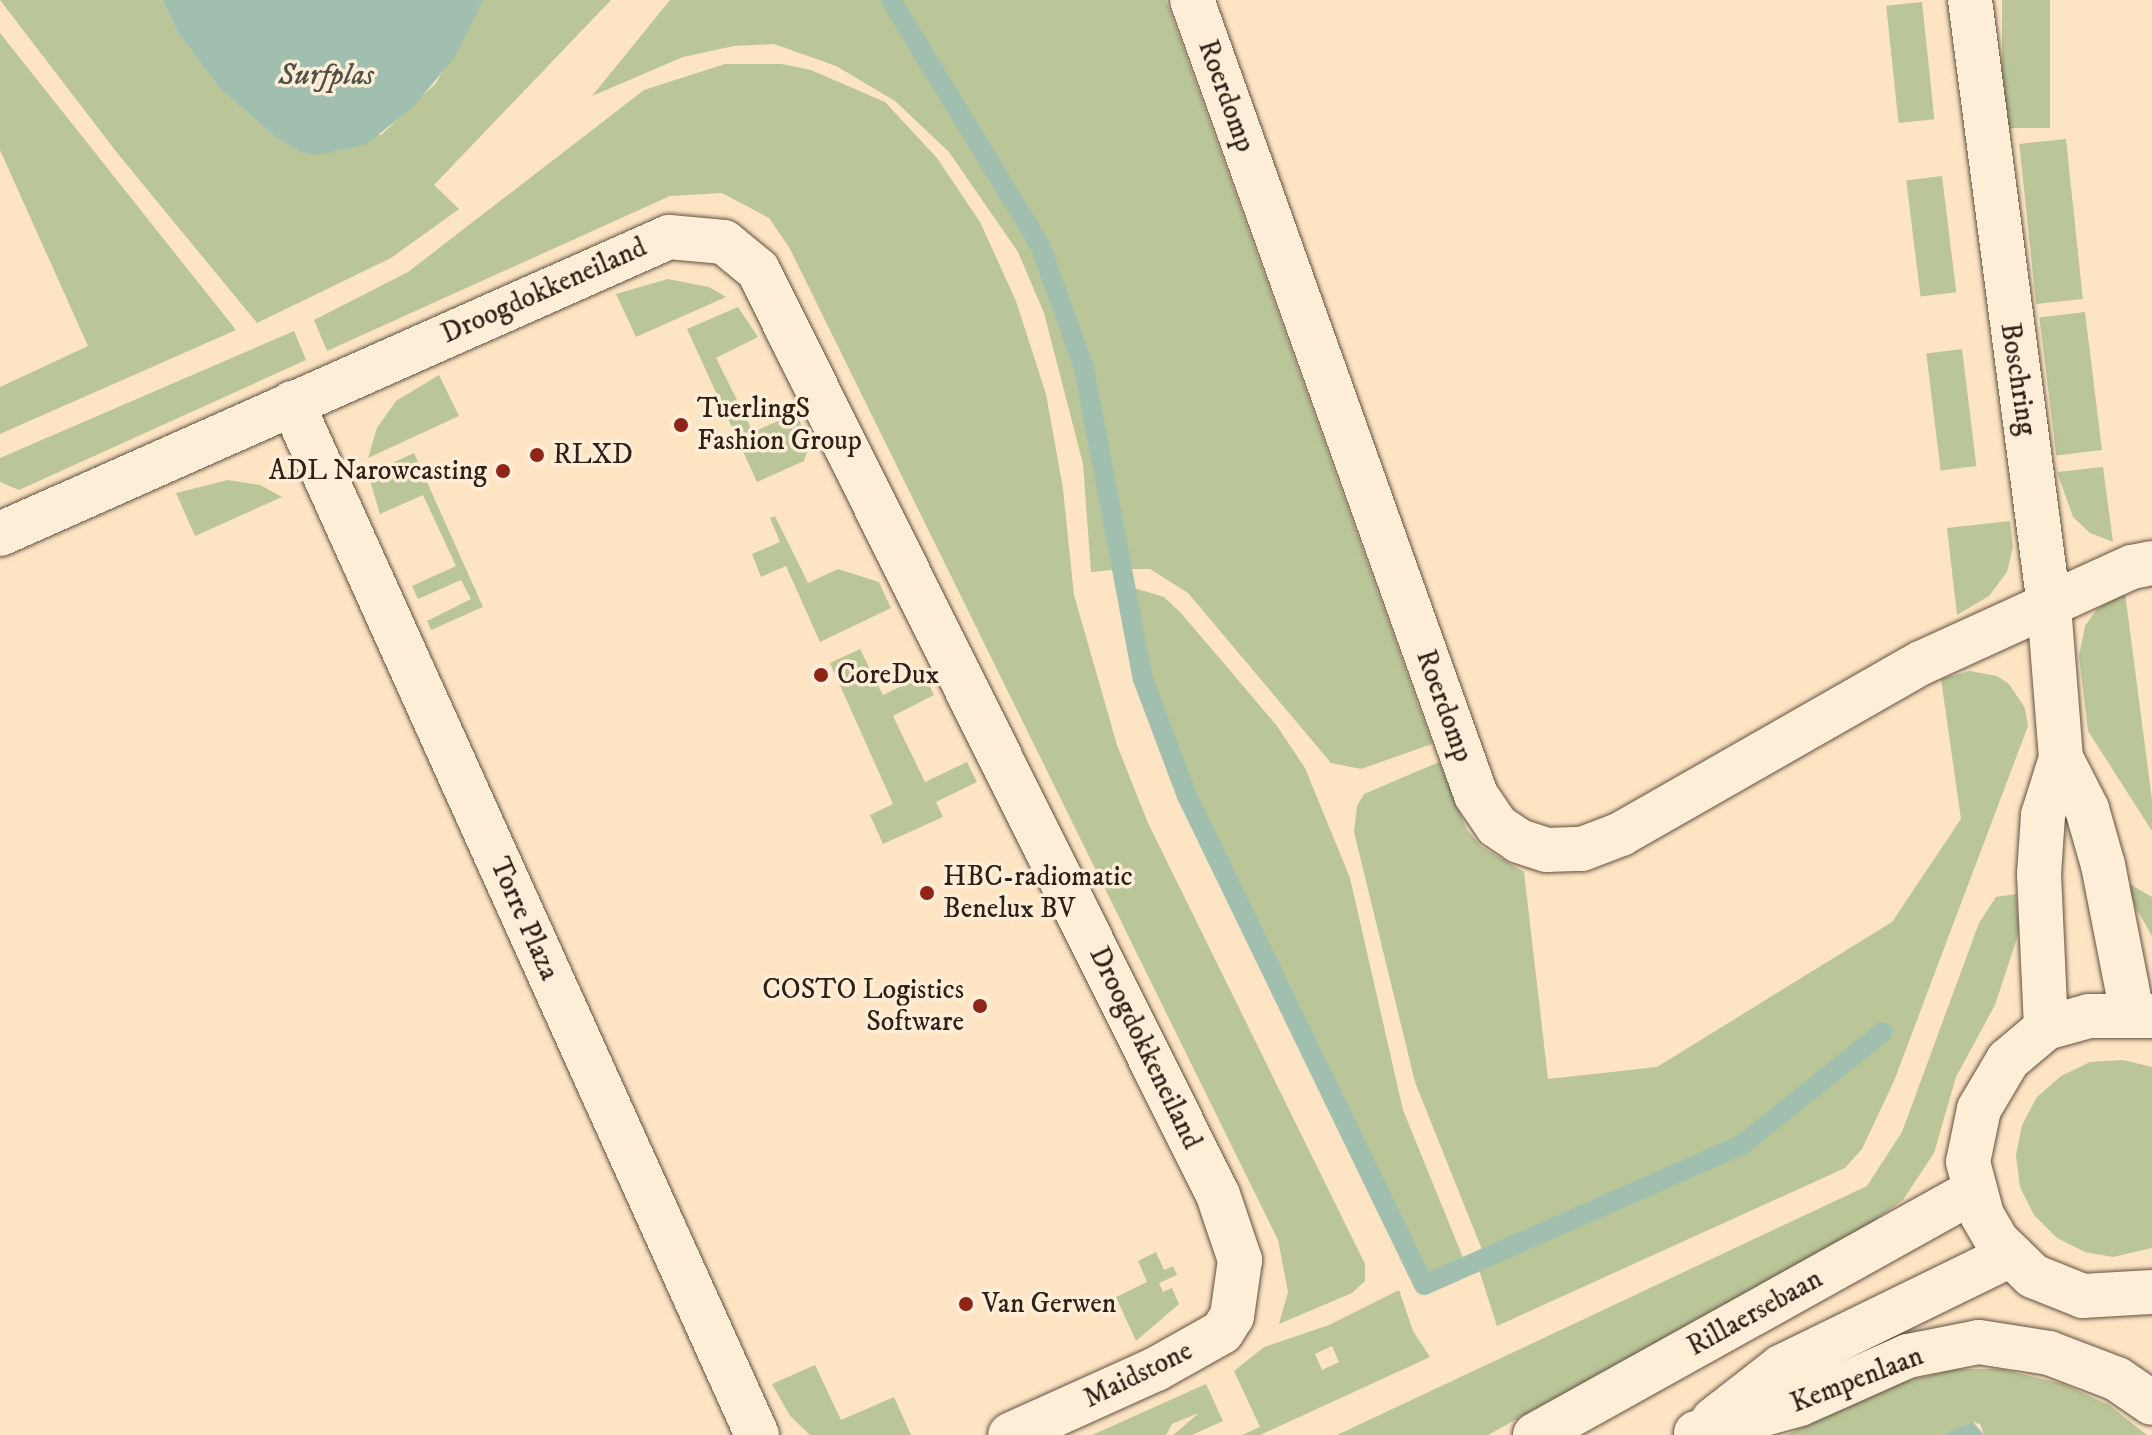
<!DOCTYPE html>
<style>
body{margin:0}
#map{position:relative;width:2152px;height:1435px;overflow:hidden;background:#fde4c2;font-family:"IM FELL DW Pica",serif}
div>[style]{position:absolute}
[style*='--x']{left:calc(var(--x)*1px);top:calc(var(--y)*1px);width:calc(var(--w)*1px);rotate:calc(var(--a)*1deg)}
.green>*{inset:0;background:#bac598;transform-origin:0 0}
.water>*{inset:0;background:#a0bfaf}
.stream>*{height:20px;margin:-10px;padding:0 10px;transform-origin:10px;border-radius:10px;background:#a0bfaf}
.roads{filter:drop-shadow(0 0 2px #625142) drop-shadow(0 0 2px #625142)}
.street>*{height:44px;margin:-22px;padding:0 22px;transform-origin:22px;border-radius:22px;background:#feedd7}
.secondary>*{height:44px;margin:-22px;padding:0 22px;transform-origin:22px;border-radius:22px;background:#feedd7}
.dots>*{width:22px;height:22px;translate:-50% -50%;box-sizing:border-box;border:4px solid #feedd7;border-radius:50%}
span{translate:-50% -50%;white-space:nowrap;text-align:center;line-height:1.15;-webkit-text-stroke:7px #feedd7;paint-order:stroke}
.street-label{font-size:28px;color:#2e2017}
.poi-label{font-size:28px;color:#2e2017}
.left{translate:0 -50%;text-align:left}
.right{translate:-100% -50%;text-align:right}
.water-label{font-size:30px;color:#505045;font-style:italic}
</style>
<div id="map">
<div class="green">
<i style="clip-path:polygon(0 0,162px 0,178px 33px,220px 89px,273px 135px,381px 135px,436px 83px,483px 0,611px 0,434px 185px,459px 209px,391px 258px,257px 323px,118px 154px)"></i>
<i style="clip-path:polygon(670px 0,882px 0,1033px 248px,1082px 384px,1112px 570px,1091px 572px,1083px 464px,1044px 313px,1018px 252px,949px 152px,895px 101px,836px 66px,774px 44px,734px 46px,683px 57px,592px 96px)"></i>
<i style="clip-path:polygon(902px 0,1166px 0,1432px 744px,1361px 769px,1331px 763px,1188px 593px,1150px 569px,1127px 569px,1093px 368px,1048px 242px)"></i>
<i style="left:2002px;top:0;width:48px;height:128px"></i>
<i style="left:1922px;top:2px;width:118px;height:36px;rotate:84deg"></i>
<i style="clip-path:polygon(0 33px,236px 330px,0 434px,0 387px,88px 346px,0 150px)"></i>
<i style="clip-path:polygon(725px 64px,782px 64px,811px 70px,885px 102px,937px 158px,980px 222px,1016px 301px,1046px 394px,1063px 489px,1074px 595px,1117px 745px,1148px 823px,1365px 1264px,1365px 1281px,1352px 1293px,1279px 1324px,1288px 1292px,1278px 1240px,789px 247px,769px 218px,722px 193px,670px 196px,327px 351px,314px 320px,408px 272px,644px 90px)"></i>
<i style="left:2066px;top:139px;width:161px;height:47px;rotate:84deg"></i>
<i style="left:1942px;top:176px;width:117px;height:36px;rotate:83deg"></i>
<i style="clip-path:polygon(668px 279px,709px 287px,726px 297px,636px 337px,616px 294px)"></i>
<i style="clip-path:polygon(738px 307px,758px 337px,716px 358px,753px 432px,796px 413px,810px 443px,804px 461px,757px 482px,687px 329px)"></i>
<i style="left:2085px;top:312px;width:139px;height:46px;rotate:83deg"></i>
<i style="clip-path:polygon(294px 331px,306px 360px,19px 490px,0 482px,0 458px)"></i>
<i style="left:1962px;top:349px;width:118px;height:36px;rotate:83deg"></i>
<i style="clip-path:polygon(439px 375px,459px 416px,368px 458px,377px 428px,396px 401px)"></i>
<i style="clip-path:polygon(414px 453px,483px 607px,431px 630px,427px 621px,471px 599px,461px 580px,418px 599px,412px 586px,456px 566px,423px 495px,380px 514px,368px 474px)"></i>
<i style="clip-path:polygon(2103px 467px,2113px 542px,2090px 533px,2073px 517px,2057px 472px)"></i>
<i style="clip-path:polygon(228px 480px,260px 485px,282px 497px,195px 536px,176px 493px)"></i>
<i style="clip-path:polygon(775px 516px,808px 583px,838px 569px,879px 582px,891px 608px,820px 642px,786px 566px,761px 577px,752px 554px,780px 542px,770px 518px)"></i>
<i style="clip-path:polygon(2010px 521px,2013px 547px,2007px 572px,1989px 596px,1957px 615px,1947px 528px)"></i>
<i style="clip-path:polygon(1131px 587px,1164px 597px,1181px 613px,1277px 726px,1305px 768px,1350px 878px,1403px 1110px,1464px 1260px,1427px 1276px,1202px 809px,1151px 681px)"></i>
<i style="clip-path:polygon(2125px 593px,2152px 800px,2152px 831px,2088px 731px,2079px 656px,2085px 626px,2097px 609px)"></i>
<i style="clip-path:polygon(860px 649px,883px 695px,924px 675px,934px 695px,893px 716px,925px 782px,967px 762px,977px 782px,936px 802px,943px 817px,883px 844px,870px 815px,893px 804px,830px 663px)"></i>
<i style="clip-path:polygon(1970px 671px,1997px 676px,2009px 684px,2025px 708px,2028px 726px,1894px 1081px,1862px 1149px,1845px 1168px,1497px 1326px,1479px 1270px,1753px 1146px,1885px 1041px,1887px 1033px,1877px 1030px,1742px 1136px,1483px 1252px,1415px 1082px,1354px 832px,1357px 806px,1364px 794px,1439px 762px,1467px 830px,1482px 847px,1524px 872px,1548px 1079px,1657px 1067px,1892px 922px,1961px 819px,1941px 679px)"></i>
<i style="clip-path:polygon(2126px 882px,2152px 897px,2152px 936px,2136px 908px)"></i>
<i style="clip-path:polygon(2016px 894px,2019px 932px,1995px 1005px,1956px 1077px,1934px 1153px,1903px 1200px,1862px 1229px,1488px 1435px,1337px 1435px,1867px 1186px,1902px 1132px,1979px 923px,1996px 897px)"></i>
<i style="clip-path:polygon(2123px 1060px,2152px 1067px,2152px 1248px,2113px 1257px,2085px 1252px,2057px 1238px,2034px 1215px,2020px 1187px,2016px 1155px,2022px 1125px,2037px 1097px,2061px 1076px,2090px 1062px)"></i>
<i style="clip-path:polygon(1156px 1252px,1164px 1270px,1173px 1266px,1177px 1275px,1159px 1283px,1163px 1292px,1172px 1288px,1179px 1304px,1136px 1341px,1116px 1297px,1147px 1282px,1138px 1261px)"></i>
<i style="clip-path:polygon(evenodd,1399px 1290px,1413px 1331px,1430px 1357px,1260px 1435px,1242px 1435px,1260px 1427px,1234px 1371px,1264px 1347px,1329px 1325px,1399px 1290px,1332px 1346px,1339px 1362px,1322px 1370px,1315px 1354px,1332px 1346px)"></i>
<i style="clip-path:polygon(815px 1365px,841px 1420px,894px 1397px,911px 1435px,810px 1435px,790px 1416px,772px 1384px)"></i>
<i style="clip-path:polygon(1958px 1369px,2000px 1369px,2063px 1384px,2109px 1405px,2147px 1435px,1984px 1435px,1980px 1424px,1973px 1422px,1942px 1435px,1786px 1435px,1898px 1383px)"></i>
<i style="clip-path:polygon(1206px 1384px,1223px 1421px,1192px 1435px,1173px 1435px,1199px 1413px,1172px 1424px,1166px 1435px,1092px 1435px)"></i>
</div>
<div class="water">
<i style="clip-path:polygon(162px 0,483px 0,454px 58px,414px 106px,367px 144px,319px 155px,303px 153px,273px 135px,220px 89px,178px 33px)"></i>
<i style="clip-path:polygon(1973px 1422px,1984px 1435px,1942px 1435px,1960px 1427px)"></i>
</div>
<div class="stream">
<i style="--x:891;--y:0;--w:287;--a:58.7"></i>
<i style="--x:1040;--y:245;--w:131;--a:70.3"></i>
<i style="--x:1084;--y:368;--w:317;--a:79.3"></i>
<i style="--x:1143;--y:679;--w:125;--a:69.4"></i>
<i style="--x:1187;--y:796;--w:543;--a:64.14"></i>
<i style="--x:1424;--y:1285;--w:349;--a:-23.8"></i>
<i style="--x:1743;--y:1144;--w:179;--a:-38.7"></i>
</div>
<div class="roads">
<div class="street">
<i style="--x:1192;--y:0;--w:844;--a:70.34"></i>
<i style="--x:1476;--y:795;--w:37;--a:56"></i>
<i style="--x:1497;--y:826;--w:27;--a:34"></i>
<i style="--x:1519;--y:841;--w:29;--a:18"></i>
<i style="--x:1547;--y:850;--w:35;--a:-2"></i>
<i style="--x:1582;--y:849;--w:42;--a:-21"></i>
<i style="--x:1621;--y:834;--w:345;--a:-29.7"></i>
<i style="--x:1921;--y:663;--w:232;--a:-24.5"></i>
<i style="--x:2132;--y:567;--w:20;--a:-11"></i>
<i style="--x:1970;--y:0;--w:611;--a:82.57"></i>
<i style="--x:2049;--y:606;--w:152;--a:85.5"></i>
<i style="--x:2061;--y:758;--w:57;--a:63"></i>
<i style="--x:2087;--y:809;--w:58;--a:74.1"></i>
<i style="--x:2103;--y:865;--w:151;--a:78.9"></i>
<i style="--x:292;--y:403;--w:1132;--a:65.74"></i>
<i style="--x:0;--y:534;--w:732;--a:-23.94"></i>
<i style="--x:669;--y:237;--w:55;--a:5.2"></i>
<i style="--x:724;--y:242;--w:44;--a:39.5"></i>
<i style="--x:758;--y:270;--w:1033;--a:63.56"></i>
<i style="--x:1218;--y:1195;--w:69;--a:71.3"></i>
<i style="--x:1240;--y:1260;--w:57;--a:98.1"></i>
<i style="--x:1232;--y:1316;--w:19;--a:122"></i>
<i style="--x:1222;--y:1332;--w:76;--a:150.7"></i>
<i style="--x:1156;--y:1369;--w:160;--a:155.7"></i>
<i style="--x:2046;--y:1028;--w:154;--a:-92.6"></i>
<i style="--x:2039;--y:874;--w:59;--a:-86.1"></i>
<i style="--x:2043;--y:815;--w:60;--a:-72.5"></i>
</div>
<div class="secondary">
<i style="--x:2152;--y:1016;--w:63;--a:180"></i>
<i style="--x:2089;--y:1016;--w:45;--a:164.4"></i>
<i style="--x:2046;--y:1028;--w:50;--a:139.9"></i>
<i style="--x:2008;--y:1060;--w:57;--a:120.6"></i>
<i style="--x:1979;--y:1109;--w:54;--a:101.7"></i>
<i style="--x:1968;--y:1162;--w:55;--a:75.2"></i>
<i style="--x:1982;--y:1215;--w:30;--a:60"></i>
<i style="--x:1997;--y:1241;--w:50;--a:44.2"></i>
<i style="--x:2033;--y:1276;--w:54;--a:21.8"></i>
<i style="--x:2083;--y:1296;--w:69;--a:-3.3"></i>
<i style="--x:1713;--y:1420;--w:86;--a:-37.9"></i>
<i style="--x:1781;--y:1367;--w:256;--a:-26"></i>
<i style="--x:1696;--y:1433;--w:108;--a:-15.6"></i>
<i style="--x:1800;--y:1404;--w:118;--a:-24"></i>
<i style="--x:1908;--y:1356;--w:72;--a:-11.2"></i>
<i style="--x:1979;--y:1342;--w:71;--a:8.9"></i>
<i style="--x:2049;--y:1353;--w:73;--a:20.9"></i>
<i style="--x:2117;--y:1379;--w:42;--a:34.4"></i>
<i style="--x:1535;--y:1435;--w:502;--a:-29.07"></i>
</div>
</div>
<div class="dots">
<i style="left:681px;top:425px;background:#8f2418"></i>
<i style="left:537px;top:455px;background:#8f2418"></i>
<i style="left:503px;top:471px;background:#8f2418"></i>
<i style="left:821px;top:675px;background:#8f2418"></i>
<i style="left:927px;top:893px;background:#8f2418"></i>
<i style="left:980px;top:1006px;background:#8f2418"></i>
<i style="left:966px;top:1304px;background:#8f2418"></i>
</div>
<div class="street-label">
<span style="left:1226px;top:96px;rotate:70deg">Roerdomp</span>
<span style="left:544px;top:291px;rotate:-24deg">Droogdokkeneiland</span>
<span style="left:2018px;top:379px;rotate:81deg">Boschring</span>
<span style="left:1444px;top:706px;rotate:70deg">Roerdomp</span>
<span style="left:524px;top:919px;rotate:66deg">Torre Plaza</span>
<span style="left:1145px;top:1048px;rotate:64deg">Droogdokkeneiland</span>
<span style="left:1755px;top:1313px;rotate:-29deg">Rillaersebaan</span>
<span style="left:1138px;top:1375px;rotate:-26deg">Maidstone</span>
<span style="left:1857px;top:1380px;rotate:-21deg">Kempenlaan</span>
</div>
<div class="poi-label">
<span class="left" style="left:697px;top:425px">TuerlingS<br>Fashion Group</span>
<span class="left" style="left:553px;top:455px">RLXD</span>
<span class="right" style="left:487px;top:471px">ADL Narowcasting</span>
<span class="left" style="left:837px;top:675px">CoreDux</span>
<span class="left" style="left:943px;top:893px">HBC-radiomatic<br>Benelux BV</span>
<span class="right" style="left:964px;top:1006px">COSTO Logistics<br>Software</span>
<span class="left" style="left:982px;top:1304px">Van Gerwen</span>
</div>
<div class="water-label">
<span style="left:326px;top:76px">Surfplas</span>
</div>
</div>
